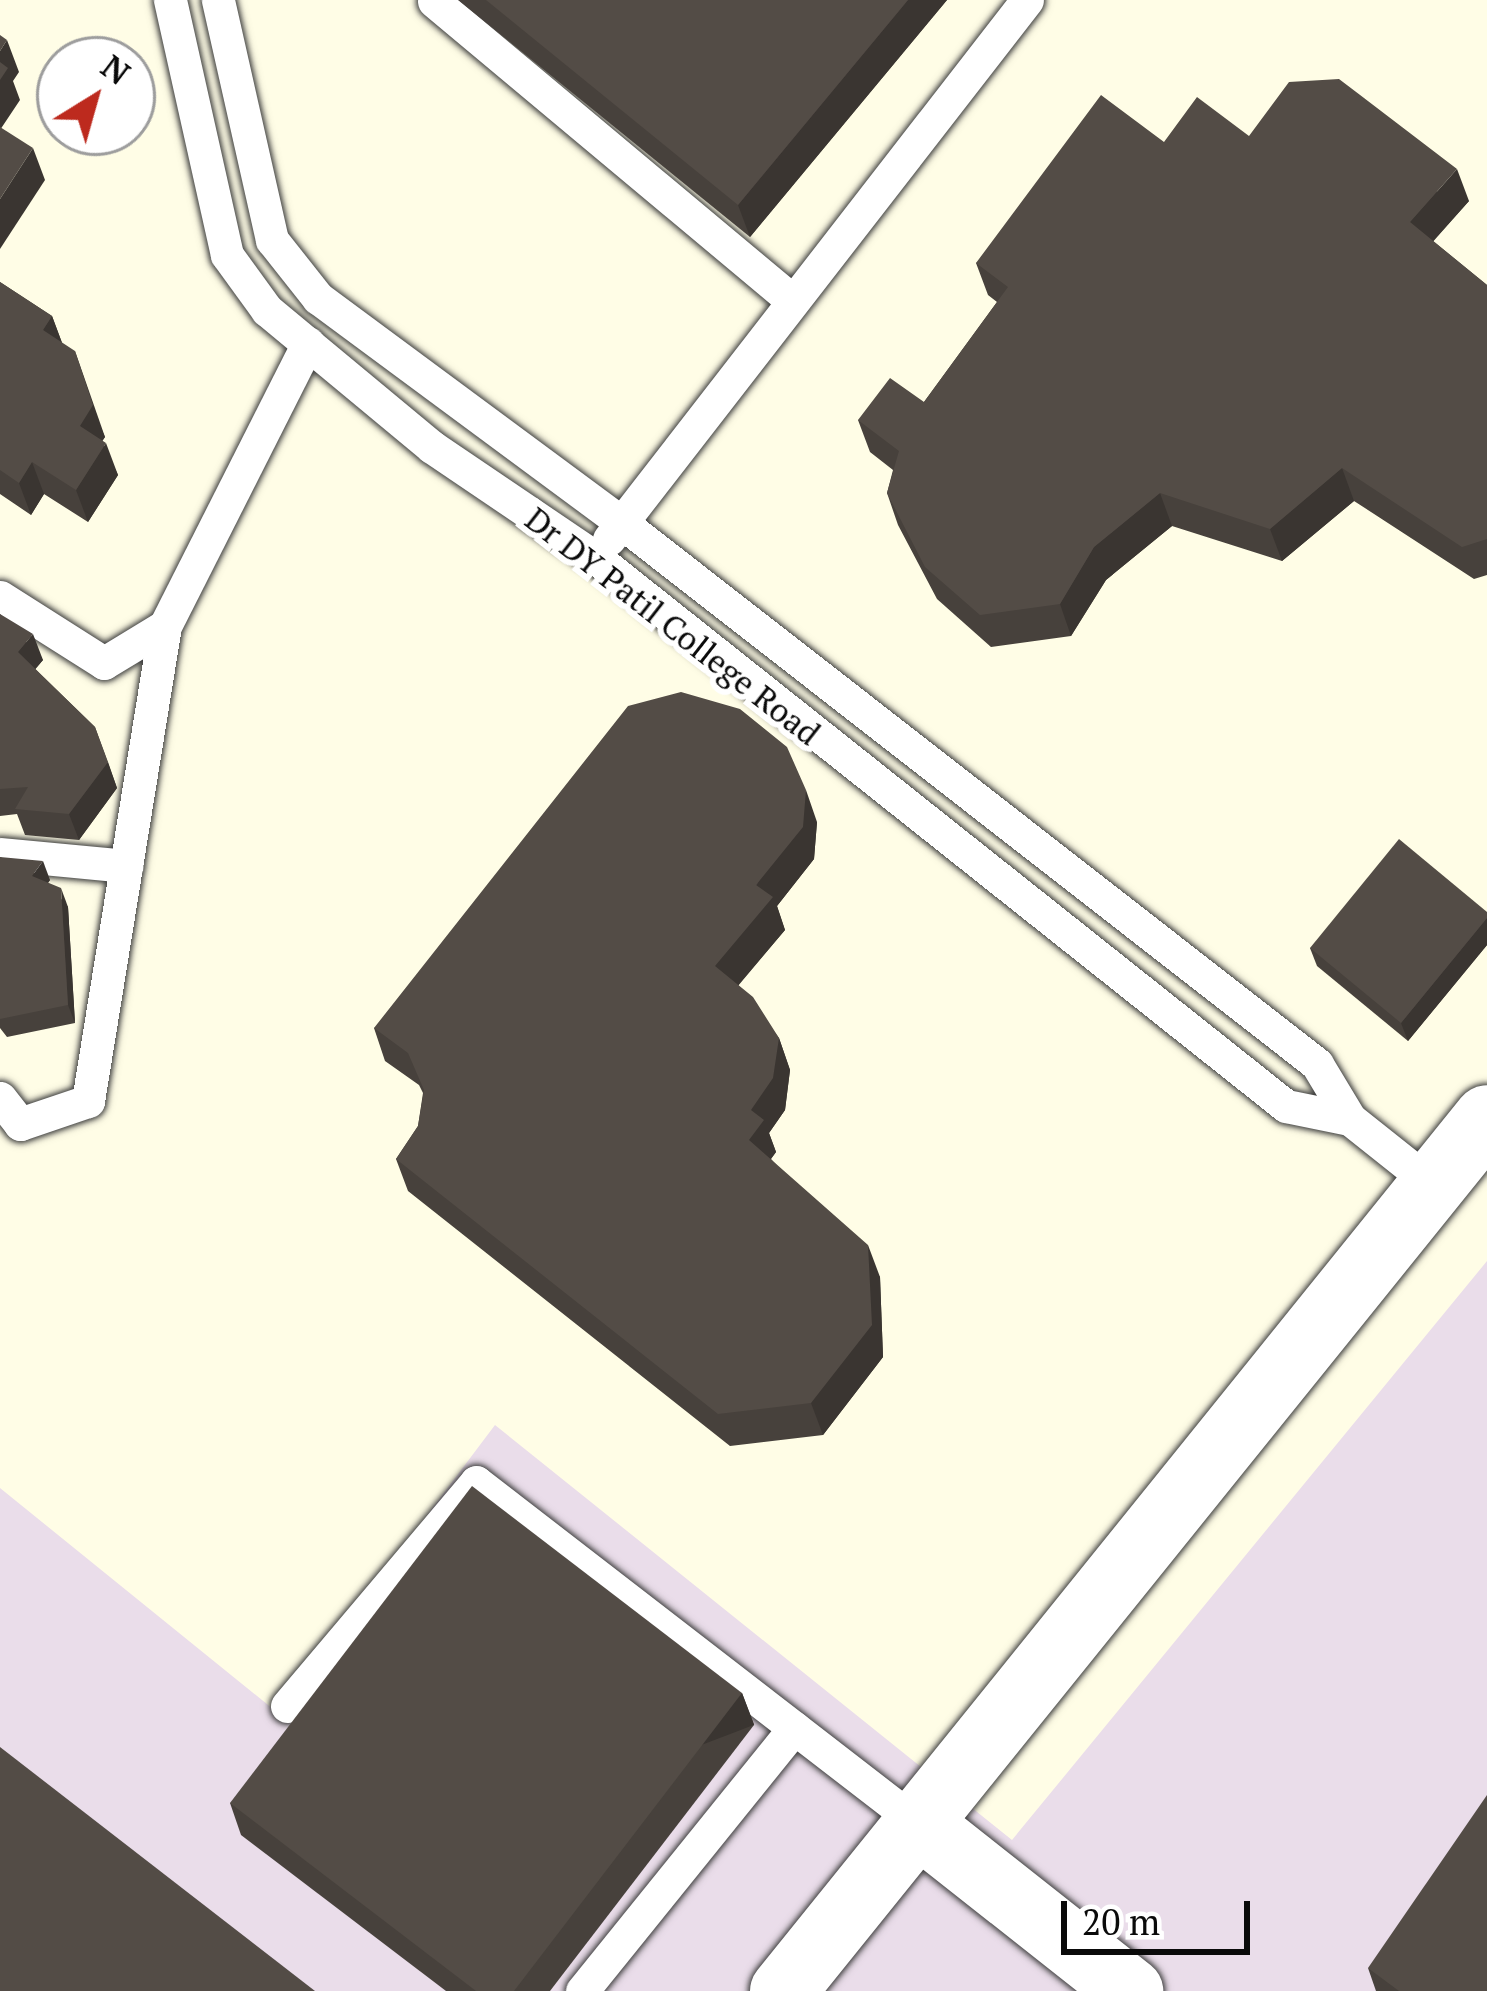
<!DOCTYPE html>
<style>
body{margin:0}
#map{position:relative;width:1487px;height:1991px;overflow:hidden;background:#fffde6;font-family:"PT Serif",serif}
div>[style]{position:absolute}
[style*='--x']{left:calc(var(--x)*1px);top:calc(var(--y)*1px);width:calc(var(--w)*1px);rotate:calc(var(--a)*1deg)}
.industrial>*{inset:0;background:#eaddea}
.roads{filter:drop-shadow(0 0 3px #3d3d3d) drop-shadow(0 0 3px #3d3d3d)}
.service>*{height:33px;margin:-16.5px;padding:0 16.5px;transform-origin:16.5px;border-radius:16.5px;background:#fff}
.minor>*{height:66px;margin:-33px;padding:0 33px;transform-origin:33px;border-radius:33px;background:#fff}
.tertiary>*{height:66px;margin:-33px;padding:0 33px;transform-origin:33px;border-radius:33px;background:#fff}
.wall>*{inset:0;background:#47413c}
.shaded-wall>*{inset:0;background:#3a3531;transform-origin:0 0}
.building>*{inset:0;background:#534c46}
span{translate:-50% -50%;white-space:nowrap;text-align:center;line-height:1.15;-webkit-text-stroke:12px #fff;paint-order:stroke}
.street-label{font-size:33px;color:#0a0a0a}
.north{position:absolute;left:36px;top:36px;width:120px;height:120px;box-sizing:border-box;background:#fff;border:3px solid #9d9d9d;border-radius:50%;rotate:37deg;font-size:33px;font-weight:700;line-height:48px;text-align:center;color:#0a0a0a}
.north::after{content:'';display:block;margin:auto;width:42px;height:54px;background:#bd2a1e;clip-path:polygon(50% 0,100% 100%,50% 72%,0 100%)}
.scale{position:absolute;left:1061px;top:1901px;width:189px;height:54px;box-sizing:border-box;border:6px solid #0a0a0a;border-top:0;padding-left:15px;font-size:36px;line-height:42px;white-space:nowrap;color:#0a0a0a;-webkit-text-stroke:9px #fff;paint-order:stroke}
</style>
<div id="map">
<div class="industrial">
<i style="clip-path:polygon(1487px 1261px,1487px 1991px,0 1991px,0 1488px,278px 1713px,495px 1425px,1012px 1840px)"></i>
</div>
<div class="roads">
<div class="service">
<i style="--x:170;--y:0;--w:261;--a:77.4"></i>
<i style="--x:227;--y:255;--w:68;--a:54"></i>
<i style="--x:267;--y:310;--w:214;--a:39.7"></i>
<i style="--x:432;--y:447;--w:198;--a:34.1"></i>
<i style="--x:596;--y:558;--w:881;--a:38.46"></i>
<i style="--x:1286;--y:1106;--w:65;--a:11.5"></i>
<i style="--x:1350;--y:1119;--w:64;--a:-121"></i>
<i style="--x:1317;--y:1064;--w:881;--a:-142.1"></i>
<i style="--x:622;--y:523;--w:378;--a:-143.5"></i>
<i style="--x:318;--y:298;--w:74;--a:-128.4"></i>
<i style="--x:272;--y:240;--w:246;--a:-102.7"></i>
<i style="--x:434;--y:1;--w:465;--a:39.9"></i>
<i style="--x:609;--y:539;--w:682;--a:-52.21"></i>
<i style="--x:0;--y:597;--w:123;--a:32.4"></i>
<i style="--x:104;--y:663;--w:71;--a:-31.2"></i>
<i style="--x:0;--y:854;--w:127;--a:5.4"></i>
<i style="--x:0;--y:1098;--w:33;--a:52"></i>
<i style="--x:20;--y:1124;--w:72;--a:-18.7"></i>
<i style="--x:88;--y:1101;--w:481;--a:-80.8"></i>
<i style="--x:165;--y:626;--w:317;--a:-63.2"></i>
<i style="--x:1350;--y:1119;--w:106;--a:38.5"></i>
<i style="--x:287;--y:1706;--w:293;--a:-49.8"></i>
<i style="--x:476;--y:1482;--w:561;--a:37.69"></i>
<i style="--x:582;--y:1991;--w:338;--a:-51.1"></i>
</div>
<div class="minor">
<i style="--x:920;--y:1825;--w:268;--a:38.3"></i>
</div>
<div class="tertiary">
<i style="--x:783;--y:1991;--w:1121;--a:-51.12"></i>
</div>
</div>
<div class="wall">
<i style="clip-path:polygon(458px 0,947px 0,750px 237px)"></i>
<i style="clip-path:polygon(1249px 136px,1469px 201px,1433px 241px,1487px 285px,1487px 575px,1474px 579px,1354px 501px,1282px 561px,1172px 526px,1106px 580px,1071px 636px,991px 647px,937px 599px,898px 525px,887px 493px,893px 470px,870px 452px,858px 420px,924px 402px,997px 302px,988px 295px,976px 263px,1164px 142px)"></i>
<i style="clip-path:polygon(0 282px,52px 316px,62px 343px,105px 437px,102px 441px,118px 475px,88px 522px,44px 494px,31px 515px,0 494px)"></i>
<i style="clip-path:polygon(0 614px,43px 660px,35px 669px,95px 727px,117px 788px,79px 840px,25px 835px,17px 814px,0 816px)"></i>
<i style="clip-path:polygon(817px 822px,814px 859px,777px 906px,785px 930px,738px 985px,779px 1038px,790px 1070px,785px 1110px,769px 1133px,776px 1152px,771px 1159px,880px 1277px,883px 1357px,823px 1435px,730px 1446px,408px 1191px,396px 1159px,418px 1126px,423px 1093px,419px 1085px,385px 1061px,374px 1028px)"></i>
<i style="clip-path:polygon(0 857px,50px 880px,48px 883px,68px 907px,75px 1023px,7px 1037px,0 1028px)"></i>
<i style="clip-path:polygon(1487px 912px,1487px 945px,1408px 1041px,1317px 966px,1310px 948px)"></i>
<i style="clip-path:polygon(742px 1693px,754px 1725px,550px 1991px,446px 1991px,241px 1835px,230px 1803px)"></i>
<i style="clip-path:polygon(1368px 1968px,1487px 1991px,1376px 1991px)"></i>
</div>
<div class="shaded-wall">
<i style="clip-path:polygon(908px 0,947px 0,750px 237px,738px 205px)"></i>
<i style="clip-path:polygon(7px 40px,19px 72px,13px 81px,20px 100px,0 130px,0 51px)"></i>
<i style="clip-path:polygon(33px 148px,45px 180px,0 249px,0 199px)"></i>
<i style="clip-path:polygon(1457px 169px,1469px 201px,1422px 254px,1410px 222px)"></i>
<i style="clip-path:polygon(52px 316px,64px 348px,43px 330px)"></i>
<i style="clip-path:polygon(75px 351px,105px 437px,91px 458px,80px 426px)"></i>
<i style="clip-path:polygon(106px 443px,118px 475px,88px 522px,76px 490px)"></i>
<i style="clip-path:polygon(32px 462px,44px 494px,31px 515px,19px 483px)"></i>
<i style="clip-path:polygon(1342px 468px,1354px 501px,1282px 561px,1270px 529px)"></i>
<i style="clip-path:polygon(1160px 493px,1172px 526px,1106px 580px,1071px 636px,1060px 604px,1094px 547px)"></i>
<i style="clip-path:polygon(33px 634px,43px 660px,28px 678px,18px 652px)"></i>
<i style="clip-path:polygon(108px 762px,117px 788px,79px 840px,69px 814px)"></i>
<i style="clip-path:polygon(806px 790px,817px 822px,814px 859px,777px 906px,785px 930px,727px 999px,715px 966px)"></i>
<i style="clip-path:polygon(43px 861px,50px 880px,39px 894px,32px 876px)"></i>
<i style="clip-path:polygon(61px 888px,68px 907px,75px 1023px,68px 1005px)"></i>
<i style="clip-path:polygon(1487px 918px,1487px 945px,1408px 1041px,1401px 1023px)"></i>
<i style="clip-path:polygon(779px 1038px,790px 1070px,785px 1110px,769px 1133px,776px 1152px,761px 1172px,749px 1140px,751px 1110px)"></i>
<i style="clip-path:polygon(868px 1245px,880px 1277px,883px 1357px,823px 1435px,811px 1403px)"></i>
<i style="left:742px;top:1693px;width:34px;height:375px;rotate:69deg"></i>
</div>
<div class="building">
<i style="clip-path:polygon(486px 0,908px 0,738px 205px)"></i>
<i style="clip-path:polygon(0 35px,7px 40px,0 51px)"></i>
<i style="clip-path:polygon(0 62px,8px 68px,0 80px)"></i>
<i style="clip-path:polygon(1339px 79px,1457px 169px,1410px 222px,1487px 285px,1487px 539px,1462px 547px,1342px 468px,1270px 529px,1160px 493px,1094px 547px,1060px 604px,980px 615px,925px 567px,887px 493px,899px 451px,858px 420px,890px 378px,924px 402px,1008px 287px,976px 263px,1101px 95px,1164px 142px,1197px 97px,1249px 136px,1289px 82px)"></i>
<i style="clip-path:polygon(0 127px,33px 148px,0 199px)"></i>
<i style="clip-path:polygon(0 282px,52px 316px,43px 330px,75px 351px,93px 405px,80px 426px,106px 443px,76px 490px,32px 462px,19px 483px,0 470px)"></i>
<i style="clip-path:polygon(0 614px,33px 634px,18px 652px,95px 727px,108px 762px,69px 814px,15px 809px,28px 787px,0 789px)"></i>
<i style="clip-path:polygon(681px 692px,740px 709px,787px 747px,806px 790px,803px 827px,756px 885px,773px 897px,715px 966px,753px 997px,779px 1038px,773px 1078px,751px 1110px,764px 1120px,749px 1140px,868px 1245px,872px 1325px,811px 1403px,718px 1414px,396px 1159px,418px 1126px,424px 1090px,408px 1053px,374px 1028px,628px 706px)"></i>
<i style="clip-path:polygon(1399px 839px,1487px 912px,1487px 918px,1401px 1023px,1310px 948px)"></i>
<i style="clip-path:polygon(0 857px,43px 861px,32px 876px,61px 888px,68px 1005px,0 1019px)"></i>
<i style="clip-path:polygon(472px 1486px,742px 1693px,514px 1991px,476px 1991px,230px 1803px)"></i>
<i style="clip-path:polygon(0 1747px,315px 1991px,0 1991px)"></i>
<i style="clip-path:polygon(1487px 1795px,1487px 1991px,1399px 1991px,1368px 1968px)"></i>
</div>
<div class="street-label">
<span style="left:673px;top:626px;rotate:38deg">Dr DY Patil College Road</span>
</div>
<div class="north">N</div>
<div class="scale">20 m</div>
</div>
